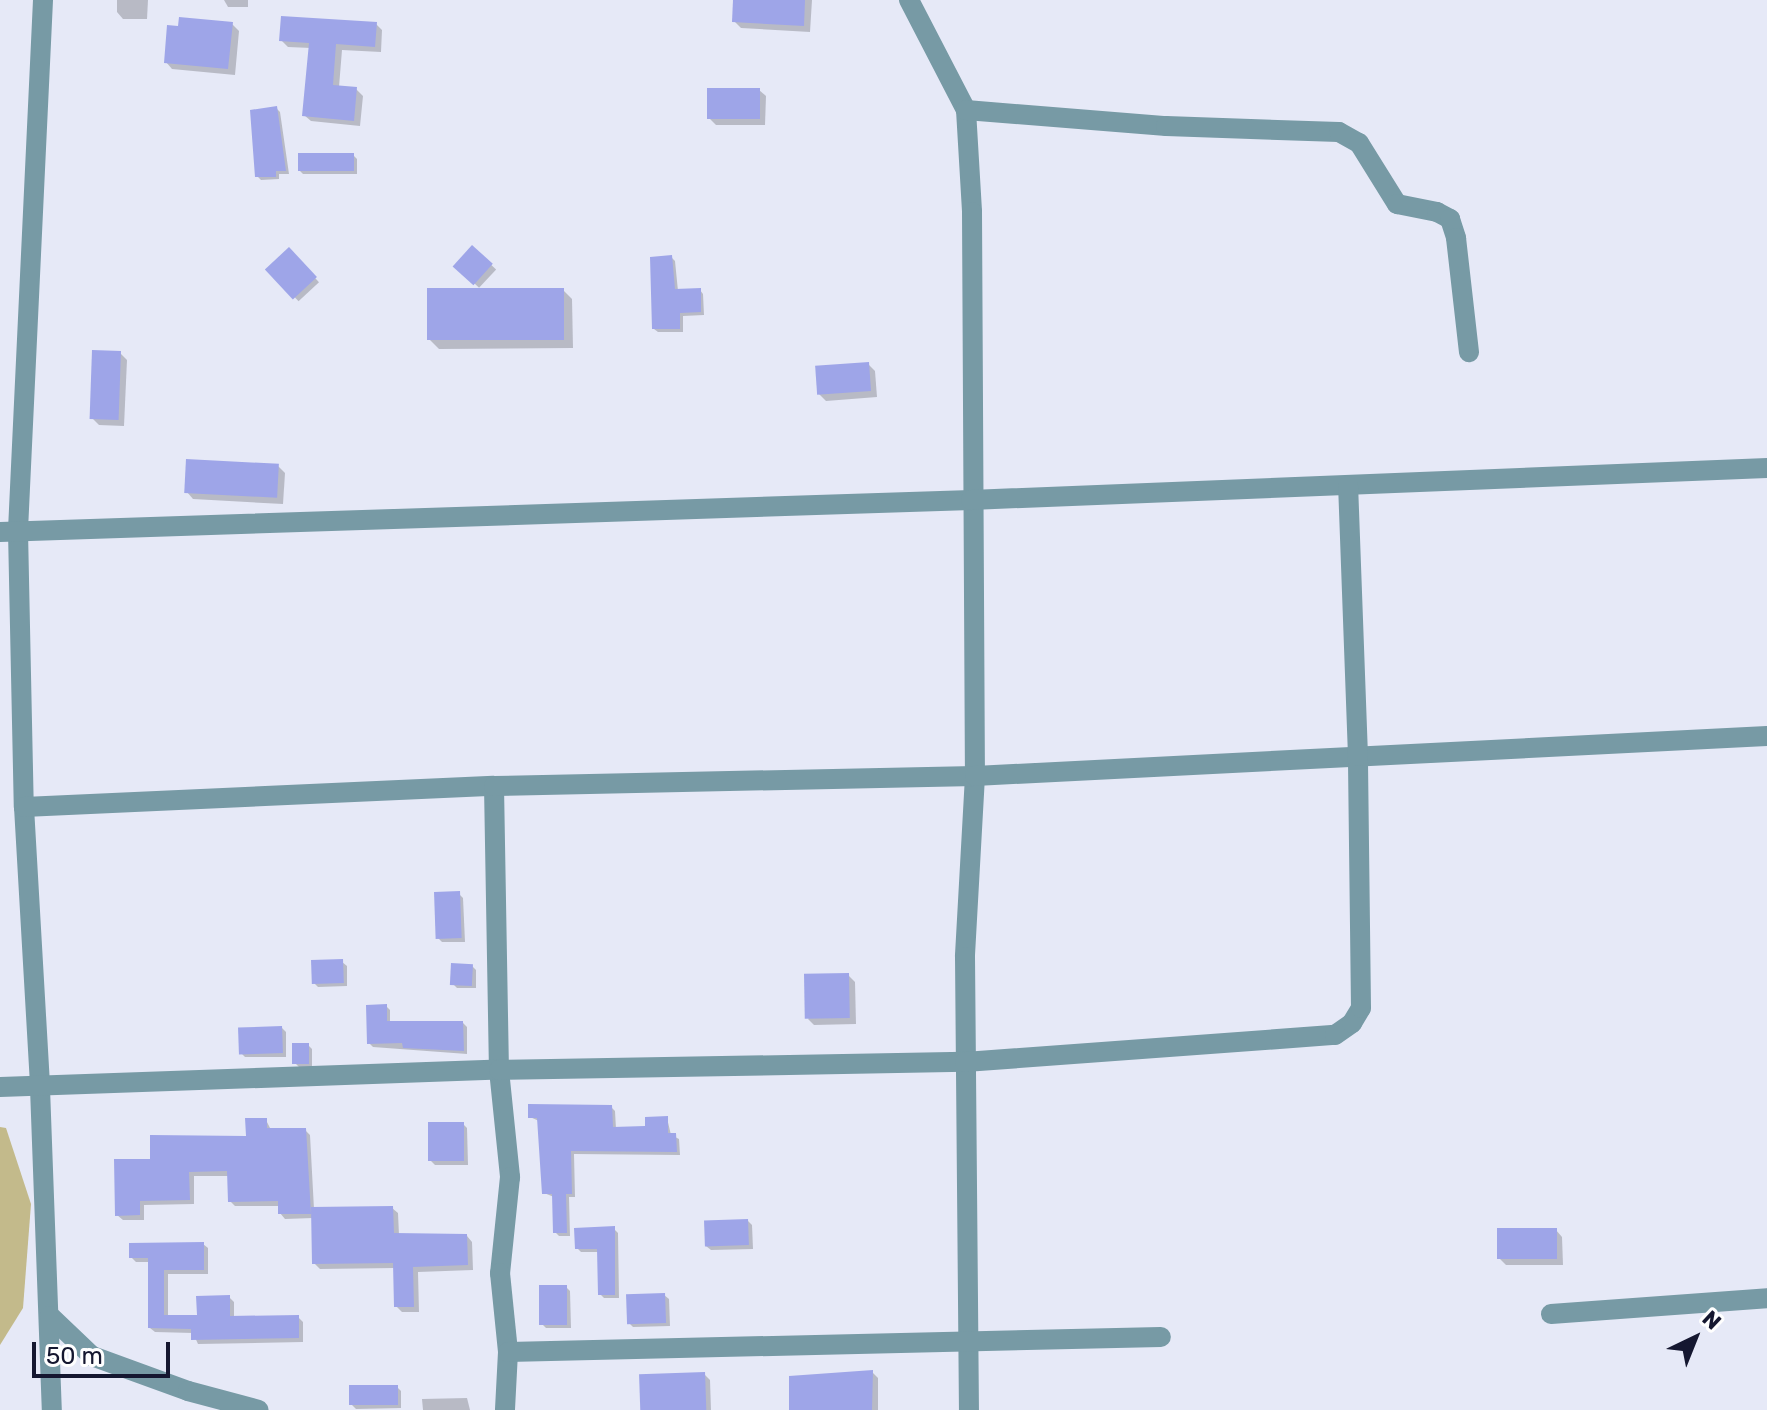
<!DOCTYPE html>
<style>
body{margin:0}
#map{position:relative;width:1767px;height:1410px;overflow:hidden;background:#e6e9f7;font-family:Rubik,sans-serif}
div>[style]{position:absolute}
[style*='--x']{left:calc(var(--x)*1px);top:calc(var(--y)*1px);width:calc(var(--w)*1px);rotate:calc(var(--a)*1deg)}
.green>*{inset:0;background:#c3ba8b}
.shadow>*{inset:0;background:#0003;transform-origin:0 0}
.building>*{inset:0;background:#9ea5e8;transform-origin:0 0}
.minor>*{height:20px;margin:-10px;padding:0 10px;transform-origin:10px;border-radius:10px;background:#779aa5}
span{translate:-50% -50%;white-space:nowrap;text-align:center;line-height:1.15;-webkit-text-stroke:6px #fff;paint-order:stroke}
.north{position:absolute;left:1655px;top:1298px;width:80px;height:80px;-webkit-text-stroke:6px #fff;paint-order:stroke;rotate:43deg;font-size:22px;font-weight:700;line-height:32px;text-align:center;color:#151730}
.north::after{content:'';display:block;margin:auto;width:28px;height:36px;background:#151730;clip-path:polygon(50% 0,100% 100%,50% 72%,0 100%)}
.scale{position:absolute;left:32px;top:1342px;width:138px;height:36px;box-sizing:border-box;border:4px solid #151730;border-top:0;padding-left:10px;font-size:24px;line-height:28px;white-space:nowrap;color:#151730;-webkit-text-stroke:6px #fff;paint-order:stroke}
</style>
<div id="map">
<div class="green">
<i style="clip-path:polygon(0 1127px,6px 1128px,31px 1204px,23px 1308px,0 1345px)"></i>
</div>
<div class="shadow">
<i style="clip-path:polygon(117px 0,148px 0,147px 19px,123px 19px,117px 12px)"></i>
<i style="clip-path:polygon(224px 0,248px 0,248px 7px,228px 7px)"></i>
<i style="clip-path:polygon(735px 0,812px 0,810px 32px,741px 28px,734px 21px)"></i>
<i style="clip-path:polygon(232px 24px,239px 31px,235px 75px,172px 69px,166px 62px,180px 28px)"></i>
<i style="clip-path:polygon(376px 24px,382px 30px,381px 52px,342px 50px,339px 87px,356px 89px,363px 96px,360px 126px,311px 121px,304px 115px,311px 48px,288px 47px,281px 40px)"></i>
<i style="clip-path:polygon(759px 90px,766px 96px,765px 125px,716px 125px,709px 118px)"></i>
<i style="clip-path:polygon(276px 108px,280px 112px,289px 174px,279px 174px,279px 179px,261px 180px,257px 176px)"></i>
<i style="clip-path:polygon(353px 155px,357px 159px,357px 174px,303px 174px,299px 170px)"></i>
<i style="left:472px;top:247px;width:33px;height:25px;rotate:43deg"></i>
<i style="left:289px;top:250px;width:44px;height:28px;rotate:47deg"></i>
<i style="clip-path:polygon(671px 257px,675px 261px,678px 291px,700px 290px,703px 294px,704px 315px,683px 316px,683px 332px,658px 332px,654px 329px)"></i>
<i style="clip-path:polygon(563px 290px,572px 299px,573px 348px,439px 349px,430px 340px)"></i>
<i style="clip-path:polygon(120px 353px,127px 360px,124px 426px,99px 425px,92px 418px)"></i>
<i style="clip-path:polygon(868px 364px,875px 371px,877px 397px,826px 401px,819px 394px)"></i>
<i style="clip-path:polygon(278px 466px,285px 473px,283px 504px,193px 499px,187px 492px)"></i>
<i style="clip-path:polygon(459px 894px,463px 898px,465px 942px,442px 942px,438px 938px)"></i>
<i style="clip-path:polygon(342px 962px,347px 966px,347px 986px,318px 987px,314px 983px)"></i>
<i style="clip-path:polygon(472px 966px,476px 970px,476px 988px,457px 988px,453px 984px)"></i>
<i style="clip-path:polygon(848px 975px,855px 982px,856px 1024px,814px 1025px,808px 1019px)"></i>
<i style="clip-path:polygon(386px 1006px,390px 1010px,390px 1023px,463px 1023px,467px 1027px,467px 1054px,373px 1047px,369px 1043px)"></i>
<i style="clip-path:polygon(282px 1028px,286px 1032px,286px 1057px,245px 1057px,241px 1053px)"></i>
<i style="clip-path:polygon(308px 1045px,312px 1049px,312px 1067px,299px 1067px,295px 1063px)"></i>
<i style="clip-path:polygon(611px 1107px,615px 1111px,616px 1129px,647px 1128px,667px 1118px,671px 1135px,679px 1139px,680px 1155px,574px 1154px,575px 1197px,569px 1197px,570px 1236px,559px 1236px,555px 1232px,554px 1197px,544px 1193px,539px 1121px,530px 1117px)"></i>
<i style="clip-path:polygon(266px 1120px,271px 1130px,305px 1130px,310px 1135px,314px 1209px,392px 1208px,398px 1213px,399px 1235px,467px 1236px,472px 1242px,473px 1270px,418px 1272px,419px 1312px,402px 1312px,396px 1306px,395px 1268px,320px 1269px,314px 1263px,313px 1218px,285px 1219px,280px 1213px,280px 1206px,235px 1206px,230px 1201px,229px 1176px,194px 1176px,194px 1204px,144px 1205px,144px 1220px,123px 1220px,117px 1215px,152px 1160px,248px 1138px)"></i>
<i style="clip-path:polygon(463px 1124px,467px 1128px,468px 1165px,435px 1165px,431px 1161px)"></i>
<i style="clip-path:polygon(748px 1221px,752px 1225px,753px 1249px,711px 1250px,706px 1246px)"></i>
<i style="clip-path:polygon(614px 1229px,618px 1233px,619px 1298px,604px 1298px,600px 1294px,599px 1252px,581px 1252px,577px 1248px)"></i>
<i style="clip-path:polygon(1556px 1230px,1562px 1237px,1563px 1265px,1506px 1265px,1499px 1258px)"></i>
<i style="clip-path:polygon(203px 1244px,208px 1248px,208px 1274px,168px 1274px,168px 1317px,199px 1317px,229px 1297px,234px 1302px,234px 1318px,298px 1317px,303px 1322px,303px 1342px,198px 1344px,193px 1333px,155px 1332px,150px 1328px,150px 1262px,136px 1262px,131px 1257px)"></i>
<i style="clip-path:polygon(566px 1287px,570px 1291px,571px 1328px,546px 1328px,542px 1324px)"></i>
<i style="clip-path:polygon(664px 1295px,669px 1299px,670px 1326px,633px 1327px,629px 1323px)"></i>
<i style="clip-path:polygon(872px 1372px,878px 1378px,878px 1410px,790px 1410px)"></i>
<i style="clip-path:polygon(704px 1374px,710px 1380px,711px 1410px,642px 1410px)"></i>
<i style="clip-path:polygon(397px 1387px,401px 1391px,401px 1408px,356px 1409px,352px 1405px)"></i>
<i style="clip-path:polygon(467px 1398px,470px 1410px,423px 1410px,422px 1399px)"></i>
</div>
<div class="building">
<i style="clip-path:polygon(733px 0,805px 0,804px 26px,732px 22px)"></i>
<i style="clip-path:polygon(281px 16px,377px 22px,375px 47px,336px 44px,333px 85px,357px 87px,354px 121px,302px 116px,309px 43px,279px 41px)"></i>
<i style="clip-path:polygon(179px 17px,233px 22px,228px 69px,164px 63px,167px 25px,178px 26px)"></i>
<i style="left:707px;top:88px;width:53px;height:31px"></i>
<i style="clip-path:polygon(277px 106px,286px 171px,276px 171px,276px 177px,255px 177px,250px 110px)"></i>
<i style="left:354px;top:153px;width:18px;height:56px;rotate:90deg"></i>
<i style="left:472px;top:245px;width:28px;height:29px;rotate:42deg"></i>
<i style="left:289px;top:247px;width:41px;height:33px;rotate:47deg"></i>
<i style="clip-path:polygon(672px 255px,675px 289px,701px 288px,701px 312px,680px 313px,680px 329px,652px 329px,650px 257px)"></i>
<i style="left:564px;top:288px;width:52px;height:137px;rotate:90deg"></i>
<i style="left:92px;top:350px;width:29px;height:69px;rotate:2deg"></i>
<i style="left:869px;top:362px;width:29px;height:54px;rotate:86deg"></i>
<i style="left:186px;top:459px;width:93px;height:34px;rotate:3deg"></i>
<i style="left:460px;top:891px;width:47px;height:26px;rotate:88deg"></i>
<i style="left:343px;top:959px;width:24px;height:32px;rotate:88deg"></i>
<i style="left:451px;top:963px;width:22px;height:22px;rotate:3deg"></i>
<i style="left:849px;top:973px;width:45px;height:45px;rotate:89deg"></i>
<i style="clip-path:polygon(387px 1004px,387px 1021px,463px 1021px,464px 1051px,403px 1048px,402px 1043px,367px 1044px,366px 1005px)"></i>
<i style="left:282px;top:1026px;width:27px;height:44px;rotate:88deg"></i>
<i style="left:292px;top:1043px;width:17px;height:21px"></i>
<i style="clip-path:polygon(528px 1104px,612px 1105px,613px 1127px,645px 1126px,645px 1117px,668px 1116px,668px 1133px,676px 1133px,677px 1152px,571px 1151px,572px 1194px,566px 1194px,567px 1233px,553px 1233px,552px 1194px,542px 1194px,537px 1118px,528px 1118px)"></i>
<i style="clip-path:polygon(245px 1118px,267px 1118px,267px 1128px,306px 1128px,311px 1214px,278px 1214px,278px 1201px,228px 1202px,227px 1171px,189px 1172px,190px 1200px,140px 1201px,140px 1215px,115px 1216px,114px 1159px,150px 1159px,150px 1135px,246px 1136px)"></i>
<i style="left:464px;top:1122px;width:39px;height:36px;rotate:90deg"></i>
<i style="clip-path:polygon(393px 1206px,394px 1233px,467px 1234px,468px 1265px,413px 1267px,414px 1307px,394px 1307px,393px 1263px,312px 1264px,311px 1207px)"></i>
<i style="left:748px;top:1219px;width:26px;height:44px;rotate:88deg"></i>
<i style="clip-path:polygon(615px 1226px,615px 1295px,598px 1295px,597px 1249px,575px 1249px,574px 1228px)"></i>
<i style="left:1497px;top:1228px;width:60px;height:31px"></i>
<i style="clip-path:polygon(204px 1242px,204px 1270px,164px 1270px,164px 1315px,197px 1315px,196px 1296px,230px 1295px,230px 1316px,299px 1315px,299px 1338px,191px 1340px,191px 1329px,148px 1328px,148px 1258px,129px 1258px,129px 1243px)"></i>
<i style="left:539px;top:1285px;width:28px;height:40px"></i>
<i style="left:665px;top:1293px;width:30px;height:39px;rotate:88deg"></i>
<i style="clip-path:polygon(873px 1370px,872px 1410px,789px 1410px,789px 1376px)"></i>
<i style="left:705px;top:1372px;width:38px;height:66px;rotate:88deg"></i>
<i style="left:398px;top:1385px;width:20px;height:49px;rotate:90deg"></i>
</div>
<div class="minor">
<i style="--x:43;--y:0;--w:532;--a:92.7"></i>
<i style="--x:18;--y:531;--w:276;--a:88.8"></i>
<i style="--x:24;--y:807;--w:281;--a:86.7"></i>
<i style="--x:40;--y:1088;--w:322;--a:87.9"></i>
<i style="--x:909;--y:0;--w:124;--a:62.6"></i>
<i style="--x:966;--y:110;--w:102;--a:86.6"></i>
<i style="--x:972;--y:212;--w:564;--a:89.7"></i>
<i style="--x:975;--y:776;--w:181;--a:93.2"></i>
<i style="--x:965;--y:957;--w:453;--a:89.5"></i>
<i style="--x:966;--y:110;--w:201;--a:4.6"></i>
<i style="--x:1166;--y:126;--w:173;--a:2"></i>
<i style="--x:1339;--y:132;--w:23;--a:29"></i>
<i style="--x:1359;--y:143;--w:72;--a:58.1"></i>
<i style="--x:1397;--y:204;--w:41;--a:11.3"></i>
<i style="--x:1437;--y:212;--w:15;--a:28"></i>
<i style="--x:1450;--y:219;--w:20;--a:72"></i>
<i style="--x:1456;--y:238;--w:115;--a:83.5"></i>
<i style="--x:0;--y:532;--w:972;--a:-1.89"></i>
<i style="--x:971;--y:500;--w:797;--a:-2.3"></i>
<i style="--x:494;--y:786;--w:284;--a:89"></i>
<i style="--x:499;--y:1070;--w:108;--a:84.1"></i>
<i style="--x:510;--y:1177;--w:97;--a:95.9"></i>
<i style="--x:500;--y:1273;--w:79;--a:84.2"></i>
<i style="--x:508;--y:1352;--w:58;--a:93"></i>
<i style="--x:24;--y:807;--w:470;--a:-2.6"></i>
<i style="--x:494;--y:786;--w:481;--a:-1.2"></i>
<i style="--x:975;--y:776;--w:793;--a:-2.89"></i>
<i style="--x:0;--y:1087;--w:499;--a:-2"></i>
<i style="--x:499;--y:1070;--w:466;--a:-1"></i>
<i style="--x:965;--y:1062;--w:371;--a:-4.2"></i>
<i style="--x:1335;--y:1035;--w:21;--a:-35"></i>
<i style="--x:1352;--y:1023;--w:17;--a:-59"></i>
<i style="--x:1361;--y:1008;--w:252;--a:-90.7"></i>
<i style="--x:1358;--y:756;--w:270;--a:-92.1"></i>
<i style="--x:1551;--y:1314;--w:217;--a:-4.2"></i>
<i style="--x:50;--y:1316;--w:58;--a:43.6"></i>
<i style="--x:92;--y:1356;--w:102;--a:20"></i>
<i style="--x:188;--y:1391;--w:73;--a:15"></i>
<i style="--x:508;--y:1352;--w:653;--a:-1.32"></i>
</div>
<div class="north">N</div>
<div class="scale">50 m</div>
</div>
